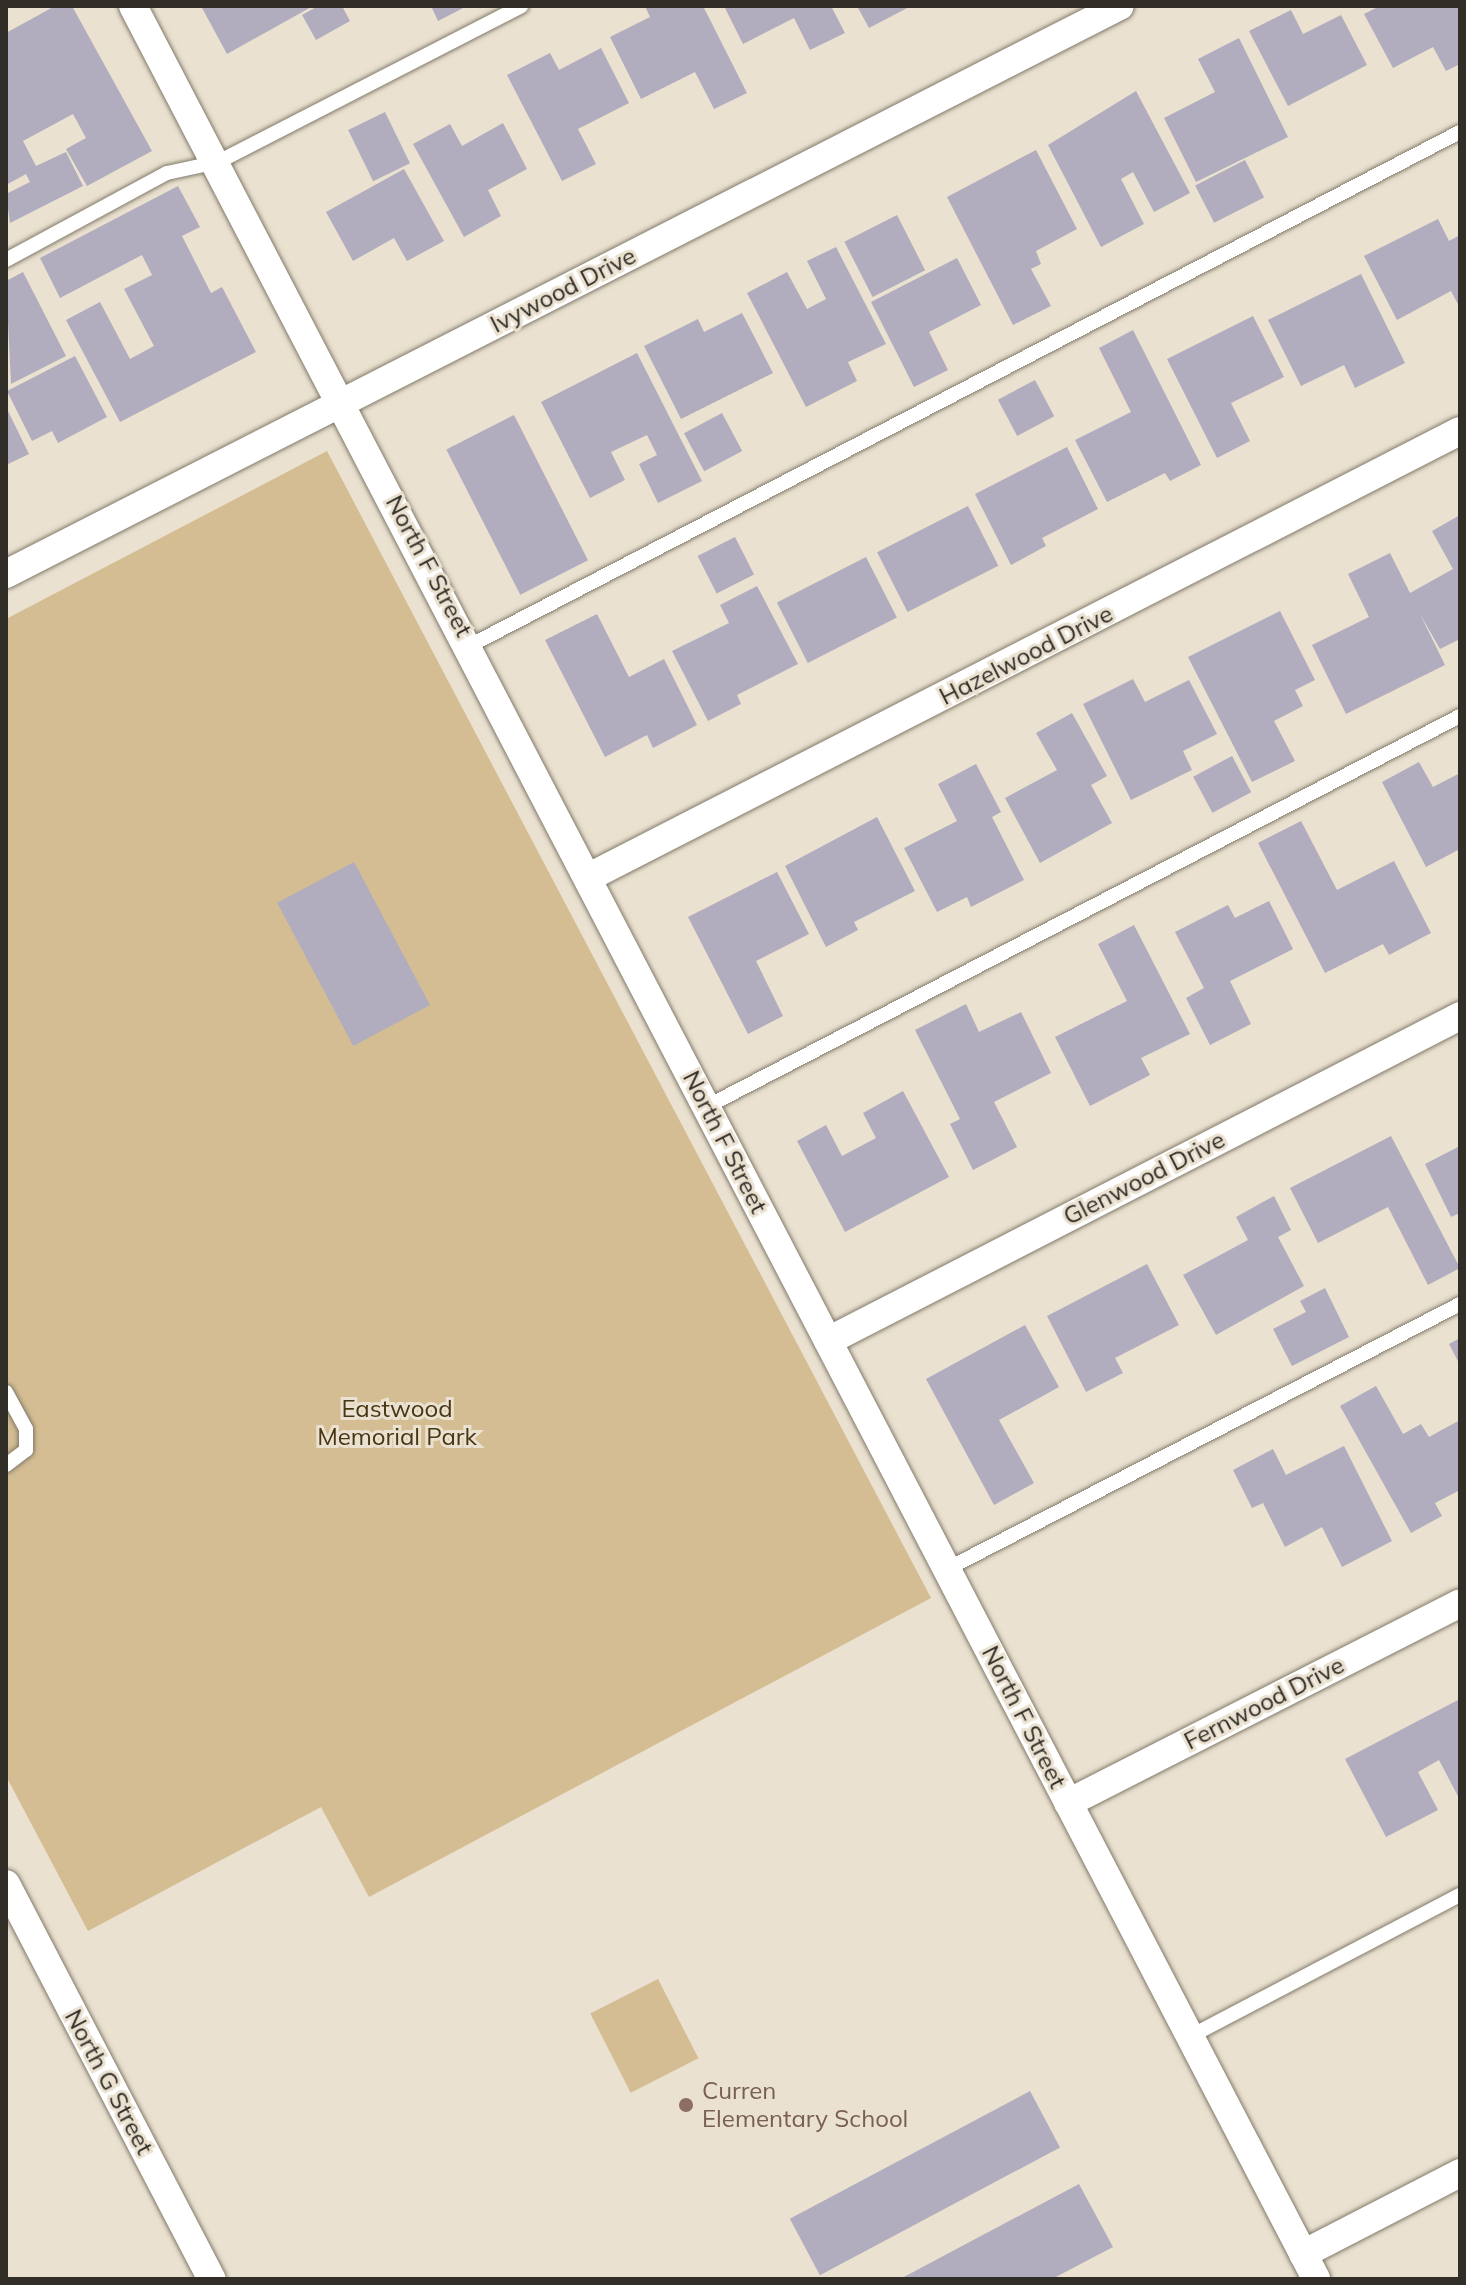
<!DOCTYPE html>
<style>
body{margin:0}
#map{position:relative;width:1466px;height:2285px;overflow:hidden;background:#eae1d0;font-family:Mulish,sans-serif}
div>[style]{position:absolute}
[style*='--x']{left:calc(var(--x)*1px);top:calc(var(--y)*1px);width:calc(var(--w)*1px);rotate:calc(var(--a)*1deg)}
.green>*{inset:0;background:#d4bd93;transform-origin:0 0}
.building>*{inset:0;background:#b1adbe;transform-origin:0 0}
.roads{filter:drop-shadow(0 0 2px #827a6a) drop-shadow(0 0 2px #827a6a)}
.service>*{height:14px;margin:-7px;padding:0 7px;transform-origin:7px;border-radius:7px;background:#fff}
.minor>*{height:28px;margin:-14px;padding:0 14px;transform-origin:14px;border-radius:14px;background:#fff}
.dots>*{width:22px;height:22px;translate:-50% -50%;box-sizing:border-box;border:4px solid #eae1d0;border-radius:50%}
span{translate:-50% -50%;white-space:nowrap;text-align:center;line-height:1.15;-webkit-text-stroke:6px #eae1d0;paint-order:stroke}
.street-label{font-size:24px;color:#312d27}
.park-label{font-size:24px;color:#483714}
.education-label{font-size:24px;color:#785e54}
.left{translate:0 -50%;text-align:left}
.frame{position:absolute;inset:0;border:8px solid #312d27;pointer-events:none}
</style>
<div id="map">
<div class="green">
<i style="clip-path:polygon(327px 451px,931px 1598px,369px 1897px,321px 1807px,88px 1931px,6px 1776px,6px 619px)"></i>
<i style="left:658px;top:1979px;width:89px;height:76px;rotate:63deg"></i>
</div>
<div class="building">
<i style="clip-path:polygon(55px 6px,72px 6px,152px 151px,87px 186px,66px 149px,86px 138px,73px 114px,23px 141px,36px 166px,66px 152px,83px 186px,10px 223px,6px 194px,30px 182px,26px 174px,6px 185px,6px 33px)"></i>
<i style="clip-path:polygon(201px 6px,313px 6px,227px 54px)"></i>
<i style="clip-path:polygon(318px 6px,342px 6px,350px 21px,316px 40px,302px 15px)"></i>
<i style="clip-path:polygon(431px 6px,467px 6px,438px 21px)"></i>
<i style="clip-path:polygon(645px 6px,703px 6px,747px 93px,714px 109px,695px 72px,641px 99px,610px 37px,650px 17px)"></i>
<i style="clip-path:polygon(724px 6px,831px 6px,845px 33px,810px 50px,794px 18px,743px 44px)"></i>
<i style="clip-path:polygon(857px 6px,911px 6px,869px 28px)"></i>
<i style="clip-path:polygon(1380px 6px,1460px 6px,1460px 64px,1446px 71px,1433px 47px,1393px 68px,1364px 14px)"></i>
<i style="clip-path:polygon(1291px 10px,1303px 34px,1341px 15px,1367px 65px,1288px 106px,1249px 31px)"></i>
<i style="clip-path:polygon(1239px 38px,1288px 137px,1196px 182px,1164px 118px,1215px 92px,1198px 59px)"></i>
<i style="clip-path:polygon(601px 48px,629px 103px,578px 129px,596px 164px,562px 181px,507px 75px,550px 53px,559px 70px)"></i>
<i style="clip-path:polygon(1136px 91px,1190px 193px,1154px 212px,1133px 172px,1121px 179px,1144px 224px,1101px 247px,1048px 145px)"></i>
<i style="left:385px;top:112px;width:57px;height:41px;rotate:64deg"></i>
<i style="clip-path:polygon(503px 123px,527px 169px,488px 190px,501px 216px,464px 237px,413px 144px,450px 124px,462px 146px)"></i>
<i style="clip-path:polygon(1036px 150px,1077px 229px,1036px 251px,1041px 264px,1031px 269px,1051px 306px,1013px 325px,947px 197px)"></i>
<i style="left:1245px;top:160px;width:42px;height:56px;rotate:63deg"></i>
<i style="clip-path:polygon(404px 169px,444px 241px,407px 261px,394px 238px,353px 261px,326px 212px)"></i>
<i style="clip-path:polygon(178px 186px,200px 227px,182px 236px,211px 293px,222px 287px,256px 352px,120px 422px,66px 320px,100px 302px,130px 359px,154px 346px,124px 289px,152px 275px,142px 255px,60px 298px,40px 258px)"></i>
<i style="left:897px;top:215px;width:62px;height:59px;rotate:63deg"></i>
<i style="clip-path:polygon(1438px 219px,1449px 241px,1460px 235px,1460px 308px,1451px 291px,1397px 320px,1364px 256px)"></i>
<i style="clip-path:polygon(836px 247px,886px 344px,848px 362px,857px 381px,806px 407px,747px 293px,787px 272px,807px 309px,826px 299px,807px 261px)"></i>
<i style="clip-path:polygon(957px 258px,981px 305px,929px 332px,948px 370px,914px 387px,871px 302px)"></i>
<i style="clip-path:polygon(23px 272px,66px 356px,11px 384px,6px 281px)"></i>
<i style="clip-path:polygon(1361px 274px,1405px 363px,1355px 388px,1344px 365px,1301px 386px,1268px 320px)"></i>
<i style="clip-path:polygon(742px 313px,773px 373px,681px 419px,644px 346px,698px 319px,704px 332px)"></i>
<i style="clip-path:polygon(1253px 316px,1284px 377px,1231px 403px,1250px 441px,1217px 458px,1167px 359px)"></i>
<i style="clip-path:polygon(1133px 330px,1201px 465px,1170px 481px,1165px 473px,1107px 502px,1075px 440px,1131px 412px,1099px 348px)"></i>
<i style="clip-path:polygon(637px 353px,702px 481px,658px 503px,639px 464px,657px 455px,647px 435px,611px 452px,625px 480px,590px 498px,541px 402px)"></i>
<i style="clip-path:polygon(75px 356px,107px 417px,58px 443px,52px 431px,32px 441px,7px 391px)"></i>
<i style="left:1035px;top:380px;width:41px;height:42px;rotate:62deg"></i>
<i style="clip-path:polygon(6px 407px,29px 454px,6px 465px)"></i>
<i style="left:722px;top:413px;width:43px;height:43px;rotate:62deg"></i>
<i style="left:514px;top:415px;width:163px;height:76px;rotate:63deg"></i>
<i style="clip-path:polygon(1067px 447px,1098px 509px,1042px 538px,1046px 546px,1011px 565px,975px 494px)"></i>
<i style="left:968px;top:506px;width:67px;height:102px;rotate:63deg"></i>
<i style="clip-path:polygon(1460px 515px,1460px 639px,1440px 649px,1420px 614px,1445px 665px,1346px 714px,1312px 645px,1369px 617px,1348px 574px,1390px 553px,1410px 593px,1453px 569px,1432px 531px)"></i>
<i style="left:735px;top:537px;width:42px;height:42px;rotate:63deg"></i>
<i style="left:866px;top:557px;width:68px;height:100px;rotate:63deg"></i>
<i style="clip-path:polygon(757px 586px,798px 664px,737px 695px,741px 704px,708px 721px,672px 651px,729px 623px,720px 605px)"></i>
<i style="clip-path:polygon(1280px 611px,1315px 680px,1295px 690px,1303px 706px,1274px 721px,1295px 761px,1252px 782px,1188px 657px)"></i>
<i style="clip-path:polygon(597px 614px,629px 677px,664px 659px,697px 725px,653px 748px,647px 735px,605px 757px,545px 640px)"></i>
<i style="clip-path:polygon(1133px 679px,1145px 702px,1189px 680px,1217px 734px,1183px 751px,1192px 770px,1131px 800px,1083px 704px)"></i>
<i style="clip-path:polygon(1072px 713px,1107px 776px,1091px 785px,1112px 823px,1040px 863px,1005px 798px,1057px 770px,1036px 733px)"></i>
<i style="left:1232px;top:756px;width:41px;height:44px;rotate:62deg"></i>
<i style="clip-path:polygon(1419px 762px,1433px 787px,1460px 773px,1460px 849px,1426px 867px,1382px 782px)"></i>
<i style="clip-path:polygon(976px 764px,1001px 812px,992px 817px,1024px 880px,971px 907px,967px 897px,937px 912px,904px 848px,957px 821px,938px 784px)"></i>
<i style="clip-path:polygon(877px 817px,915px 891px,854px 922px,858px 930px,826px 947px,785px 866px)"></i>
<i style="clip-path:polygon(1301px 821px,1337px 890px,1394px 861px,1431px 933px,1389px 955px,1383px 944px,1325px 973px,1258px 843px)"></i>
<i style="left:354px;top:862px;width:162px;height:87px;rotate:62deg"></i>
<i style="clip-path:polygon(777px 872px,809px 934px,756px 961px,783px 1016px,748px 1034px,688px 917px)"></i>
<i style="clip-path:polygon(1269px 901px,1293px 949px,1230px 981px,1251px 1024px,1210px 1045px,1186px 998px,1204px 988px,1175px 932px,1228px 905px,1235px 918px)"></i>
<i style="clip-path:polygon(1134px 925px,1190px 1034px,1141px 1058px,1150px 1075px,1090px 1106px,1055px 1037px,1127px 1001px,1098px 944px)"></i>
<i style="clip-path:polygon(966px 1004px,979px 1032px,1021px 1012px,1051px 1073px,994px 1102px,1017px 1147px,973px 1170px,950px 1124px,960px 1119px,915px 1030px)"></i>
<i style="clip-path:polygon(903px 1091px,949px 1177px,845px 1232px,797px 1141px,826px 1125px,842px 1156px,876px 1138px,863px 1113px)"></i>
<i style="clip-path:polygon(1391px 1136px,1460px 1268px,1428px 1285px,1388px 1207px,1318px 1243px,1290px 1188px)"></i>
<i style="clip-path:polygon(1460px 1146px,1460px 1213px,1451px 1217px,1425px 1164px)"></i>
<i style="clip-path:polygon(1274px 1196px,1291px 1230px,1278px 1237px,1304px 1286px,1216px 1335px,1183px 1275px,1248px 1240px,1236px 1217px)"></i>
<i style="clip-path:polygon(1147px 1264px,1179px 1325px,1115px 1358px,1123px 1373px,1086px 1392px,1047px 1316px)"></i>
<i style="clip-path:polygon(1325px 1288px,1349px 1337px,1292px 1366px,1273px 1329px,1306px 1312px,1300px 1301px)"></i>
<i style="clip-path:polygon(1025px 1325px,1059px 1387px,999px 1420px,1034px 1483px,994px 1505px,926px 1379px)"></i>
<i style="clip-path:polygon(1460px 1338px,1460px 1365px,1449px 1344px)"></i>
<i style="clip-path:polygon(1376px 1386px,1403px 1434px,1421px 1424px,1429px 1437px,1460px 1420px,1460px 1490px,1435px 1503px,1442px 1516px,1411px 1533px,1340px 1406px)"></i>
<i style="clip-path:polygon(1344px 1446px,1392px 1541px,1342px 1567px,1322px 1527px,1285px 1547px,1263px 1503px,1252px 1508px,1233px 1470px,1273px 1449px,1286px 1475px)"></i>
<i style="clip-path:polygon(1460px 1699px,1460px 1800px,1439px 1760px,1418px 1772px,1438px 1810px,1386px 1837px,1345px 1759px)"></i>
<i style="left:1030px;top:2091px;width:64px;height:272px;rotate:62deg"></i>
<i style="clip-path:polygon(1079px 2184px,1113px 2247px,1052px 2279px,900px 2279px)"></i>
</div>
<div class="roads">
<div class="service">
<i style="--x:6;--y:260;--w:183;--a:-28.4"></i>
<i style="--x:167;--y:173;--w:52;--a:-12.2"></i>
<i style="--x:218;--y:162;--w:341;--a:-27.2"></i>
<i style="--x:471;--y:645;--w:1114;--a:-27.42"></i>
<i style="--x:706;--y:1107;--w:849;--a:-27.41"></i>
<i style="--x:6;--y:1392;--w:42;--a:61.6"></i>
<i style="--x:26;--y:1429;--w:21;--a:90"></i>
<i style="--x:26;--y:1450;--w:25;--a:143"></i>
<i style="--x:949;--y:1568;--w:575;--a:-27.32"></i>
<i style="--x:1191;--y:2036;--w:304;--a:-27.7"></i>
</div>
<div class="minor">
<i style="--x:133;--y:6;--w:2562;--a:62.5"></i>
<i style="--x:6;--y:574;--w:1250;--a:-27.02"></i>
<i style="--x:591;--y:876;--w:976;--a:-27.12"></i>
<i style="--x:828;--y:1341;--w:711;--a:-27.21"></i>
<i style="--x:1068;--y:1803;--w:440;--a:-27"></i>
<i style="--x:6;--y:1884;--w:445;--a:62.5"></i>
<i style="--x:1303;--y:2254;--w:177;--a:-27.3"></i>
</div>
</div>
<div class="dots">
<i style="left:686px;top:2105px;background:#8d6e63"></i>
</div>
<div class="street-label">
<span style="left:563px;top:290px;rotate:-27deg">Ivywood Drive</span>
<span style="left:429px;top:566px;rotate:62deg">North F Street</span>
<span style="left:1026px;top:655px;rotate:-27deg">Hazelwood Drive</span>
<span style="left:725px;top:1142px;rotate:63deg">North F Street</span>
<span style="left:1144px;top:1178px;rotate:-27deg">Glenwood Drive</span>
<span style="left:1264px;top:1703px;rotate:-27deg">Fernwood Drive</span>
<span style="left:1024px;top:1717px;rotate:63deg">North F Street</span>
<span style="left:109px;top:2082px;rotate:62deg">North G Street</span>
</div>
<div class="park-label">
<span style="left:397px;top:1423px">Eastwood<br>Memorial Park</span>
</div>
<div class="education-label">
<span class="left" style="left:702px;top:2105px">Curren<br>Elementary School</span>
</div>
<div class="frame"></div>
</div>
